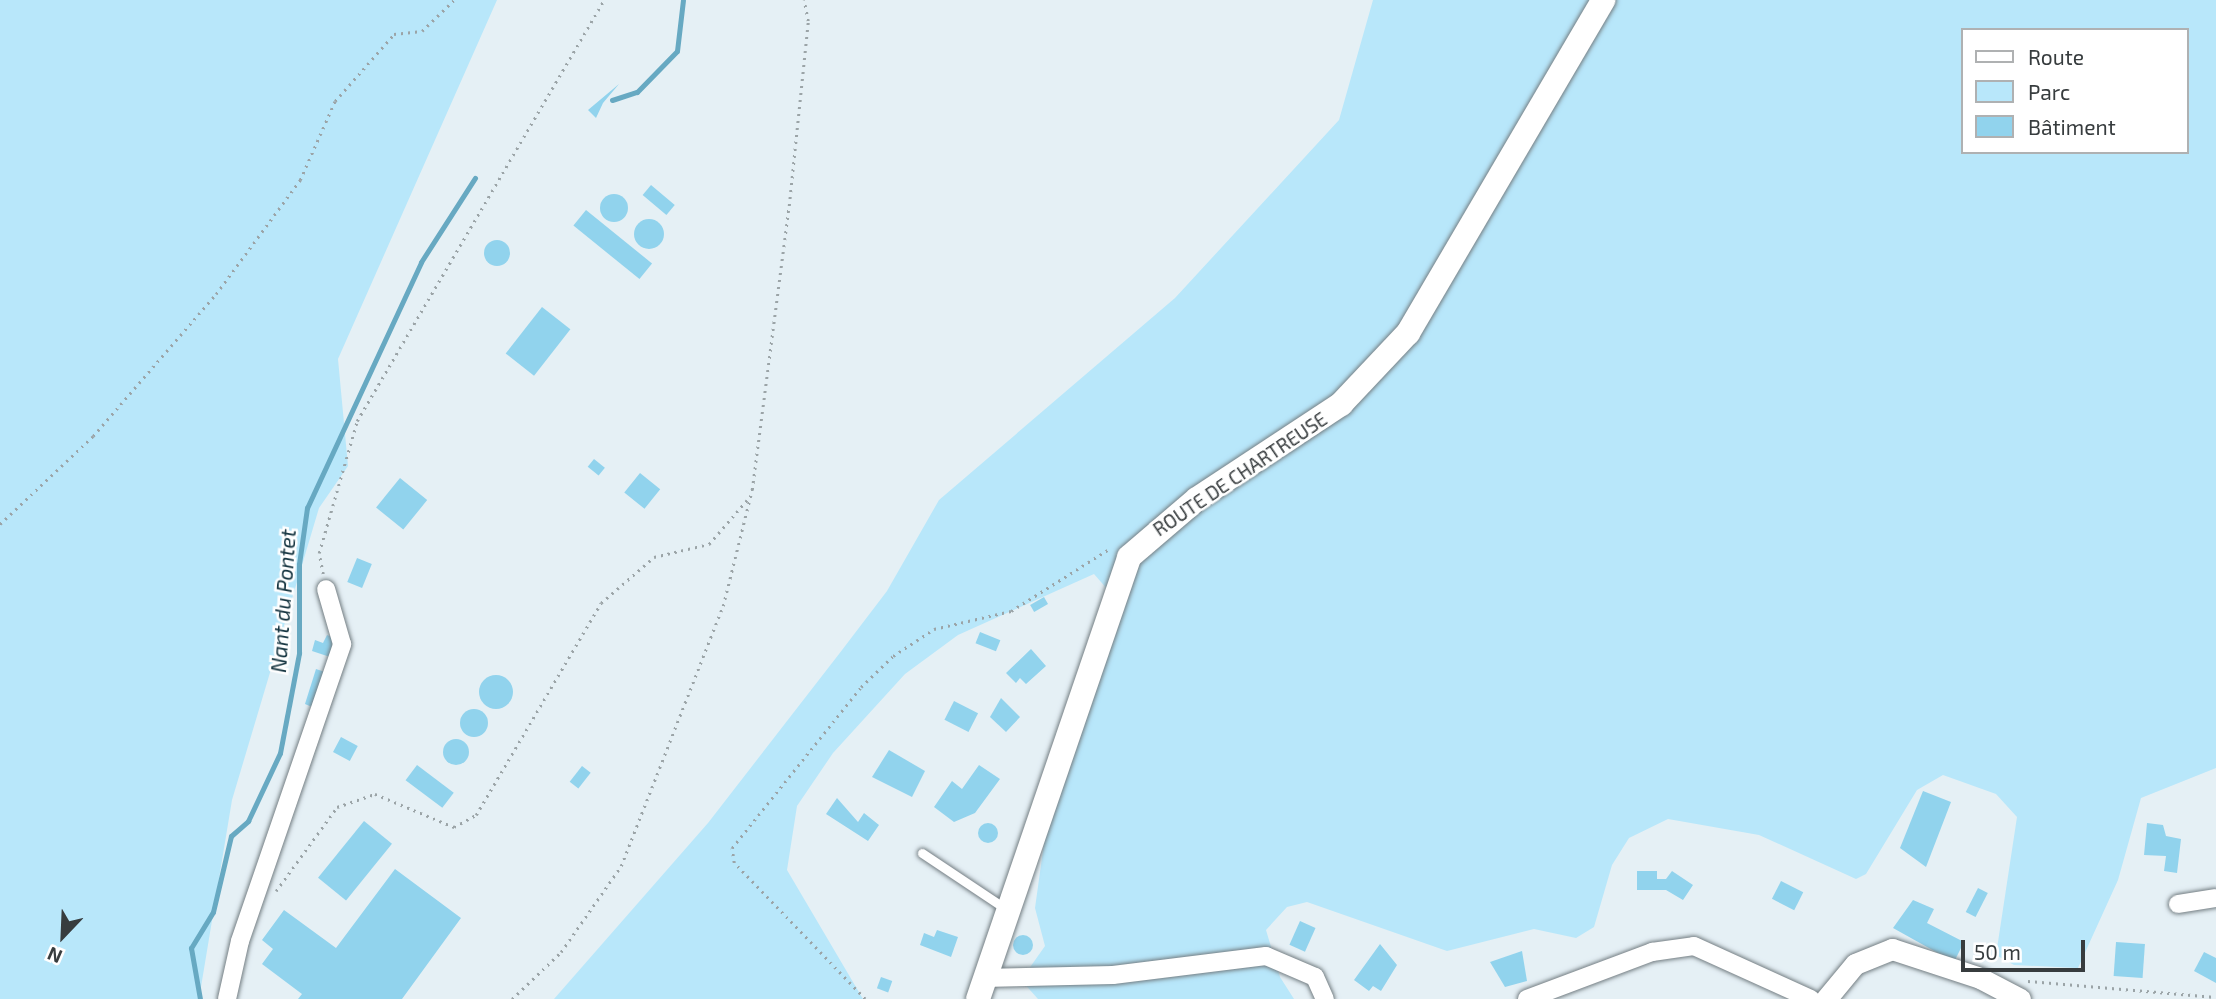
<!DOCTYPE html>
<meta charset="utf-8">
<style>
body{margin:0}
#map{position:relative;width:2216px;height:999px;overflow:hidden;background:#e5f0f5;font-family:"Exo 2",sans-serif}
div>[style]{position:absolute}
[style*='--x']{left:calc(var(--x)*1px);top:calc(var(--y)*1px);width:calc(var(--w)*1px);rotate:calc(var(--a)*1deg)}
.green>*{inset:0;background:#b8e7fa}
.stream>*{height:5px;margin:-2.5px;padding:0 2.5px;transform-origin:2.5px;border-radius:2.5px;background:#67a9c2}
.building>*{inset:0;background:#91d3ed;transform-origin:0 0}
.round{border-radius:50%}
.path>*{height:2.5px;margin-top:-1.25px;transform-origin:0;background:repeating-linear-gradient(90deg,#9ba4a7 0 2px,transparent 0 7px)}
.roads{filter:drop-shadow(0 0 2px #747e83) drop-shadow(0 0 2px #747e83)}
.service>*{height:9px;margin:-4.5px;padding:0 4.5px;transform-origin:4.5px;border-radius:4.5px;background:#fff}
.minor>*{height:18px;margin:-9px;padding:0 9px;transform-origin:9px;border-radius:9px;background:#fff}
.tertiary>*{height:21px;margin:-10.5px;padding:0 10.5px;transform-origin:10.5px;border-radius:10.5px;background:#fff}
.secondary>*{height:24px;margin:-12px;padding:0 12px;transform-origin:12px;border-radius:12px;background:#fff}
span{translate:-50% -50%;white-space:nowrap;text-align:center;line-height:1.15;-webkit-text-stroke:5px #fff;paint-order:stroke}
.street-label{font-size:19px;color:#373c3e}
.water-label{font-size:21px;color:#12323e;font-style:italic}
.legend{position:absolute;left:1961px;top:28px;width:228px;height:126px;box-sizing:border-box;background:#fff;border:2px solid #afb1b2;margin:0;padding:9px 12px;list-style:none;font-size:21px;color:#373c3e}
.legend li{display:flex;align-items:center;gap:14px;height:35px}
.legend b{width:35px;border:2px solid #afb1b2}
.north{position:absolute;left:28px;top:901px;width:70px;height:70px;-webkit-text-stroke:5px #fff;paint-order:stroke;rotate:203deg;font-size:19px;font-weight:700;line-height:28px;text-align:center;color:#373c3e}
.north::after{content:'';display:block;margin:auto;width:24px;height:32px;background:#373c3e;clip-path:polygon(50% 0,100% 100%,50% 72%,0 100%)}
.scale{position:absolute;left:1961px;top:940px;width:124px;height:32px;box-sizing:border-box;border:4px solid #373c3e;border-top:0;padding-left:9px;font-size:21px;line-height:24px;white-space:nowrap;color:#373c3e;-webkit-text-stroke:5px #fff;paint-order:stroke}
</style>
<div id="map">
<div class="green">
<i style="clip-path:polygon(0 0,497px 0,338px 359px,348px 466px,319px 508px,232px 800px,199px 999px,0 999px)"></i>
<i style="clip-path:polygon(evenodd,1373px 0,2216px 0,2216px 768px,2141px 798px,2118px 880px,2078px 968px,2014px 965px,1996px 955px,2017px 817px,1996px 794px,1943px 775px,1917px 790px,1866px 874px,1856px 879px,1759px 835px,1668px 819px,1629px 838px,1612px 865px,1594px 927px,1576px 938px,1534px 929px,1447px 951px,1307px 902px,1287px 907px,1266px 930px,1280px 977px,1294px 999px,1038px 999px,1021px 980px,1045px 946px,1035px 908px,1046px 829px,1122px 606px,1094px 574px,958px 635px,905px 674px,833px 753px,797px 806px,787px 870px,863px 999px,554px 999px,708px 823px,839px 654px,887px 591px,939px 500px,1175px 298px,1339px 120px,1373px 0,1962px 30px,2186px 30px,2186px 152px,1962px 152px,1962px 30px)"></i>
</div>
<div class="stream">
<i style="--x:612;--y:100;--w:26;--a:-18"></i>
<i style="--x:637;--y:92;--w:57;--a:-45.7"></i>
<i style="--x:677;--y:51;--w:51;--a:-83.3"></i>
<i style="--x:200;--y:999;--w:52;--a:-100"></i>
<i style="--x:191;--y:948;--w:42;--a:-58.6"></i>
<i style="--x:213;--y:912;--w:78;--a:-76.7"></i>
<i style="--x:231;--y:836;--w:23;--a:-41"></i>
<i style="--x:248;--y:821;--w:75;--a:-64.8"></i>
<i style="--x:280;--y:753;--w:102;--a:-79.2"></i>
<i style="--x:299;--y:653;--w:89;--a:-90"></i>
<i style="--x:299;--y:564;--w:57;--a:-81.9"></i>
<i style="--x:307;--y:508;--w:271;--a:-65.1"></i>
<i style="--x:421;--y:262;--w:100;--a:-57.3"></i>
</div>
<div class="building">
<i style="clip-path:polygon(619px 84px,603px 103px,596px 118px,588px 110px)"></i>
<i style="left:651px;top:185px;width:31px;height:13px;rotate:40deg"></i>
<i class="round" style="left:600px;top:194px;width:28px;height:28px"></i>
<i style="left:586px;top:210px;width:85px;height:20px;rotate:39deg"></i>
<i class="round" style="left:634px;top:219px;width:30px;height:30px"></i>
<i class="round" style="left:484px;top:240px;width:26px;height:26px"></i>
<i style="left:542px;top:307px;width:36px;height:59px;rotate:38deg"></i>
<i style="left:594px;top:459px;width:14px;height:10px;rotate:39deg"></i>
<i style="left:640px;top:473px;width:26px;height:25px;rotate:39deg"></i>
<i style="left:400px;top:478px;width:35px;height:38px;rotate:39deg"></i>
<i style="left:357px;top:558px;width:16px;height:26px;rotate:22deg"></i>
<i style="left:1044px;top:597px;width:8px;height:16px;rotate:60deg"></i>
<i style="left:980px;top:632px;width:22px;height:12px;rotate:22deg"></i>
<i style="clip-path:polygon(327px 635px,337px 639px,330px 657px,312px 651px,315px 640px,323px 643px)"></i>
<i style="clip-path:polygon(1031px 649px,1046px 666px,1026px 684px,1020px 678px,1016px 683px,1006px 673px)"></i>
<i style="clip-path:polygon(316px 669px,325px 672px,312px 707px,305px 704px)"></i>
<i class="round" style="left:479px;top:675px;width:34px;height:34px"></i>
<i style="clip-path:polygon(1001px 698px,1020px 717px,1006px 732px,990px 717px)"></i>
<i style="left:954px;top:701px;width:27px;height:21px;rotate:27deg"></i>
<i class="round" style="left:460px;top:709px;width:28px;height:28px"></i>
<i style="left:341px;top:737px;width:19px;height:17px;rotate:28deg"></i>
<i class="round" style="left:443px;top:739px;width:26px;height:26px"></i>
<i style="clip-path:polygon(889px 750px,925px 771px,912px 797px,872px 777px)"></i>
<i style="left:417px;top:765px;width:46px;height:19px;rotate:37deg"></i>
<i style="clip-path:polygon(979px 765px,1000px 779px,975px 813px,954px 822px,934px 807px,952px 781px,962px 789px)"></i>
<i style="left:582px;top:766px;width:11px;height:20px;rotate:38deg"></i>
<i style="clip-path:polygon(1923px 791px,1951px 802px,1926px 867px,1900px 848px)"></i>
<i style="clip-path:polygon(837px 798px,858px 822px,864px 813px,879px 825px,868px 841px,826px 814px)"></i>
<i style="left:364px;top:821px;width:36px;height:73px;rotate:39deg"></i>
<i style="clip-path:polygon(2147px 823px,2163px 825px,2166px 836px,2181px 839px,2177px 873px,2164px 871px,2166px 856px,2144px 855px)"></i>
<i class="round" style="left:978px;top:823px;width:20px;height:20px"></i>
<i style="clip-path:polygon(395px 869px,461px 918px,402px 999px,298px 999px,302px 994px,262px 964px,273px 949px,262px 940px,284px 910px,336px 948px)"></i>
<i style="clip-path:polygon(1637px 871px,1657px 871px,1657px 879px,1666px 879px,1672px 871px,1693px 885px,1683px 900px,1666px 890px,1637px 890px)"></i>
<i style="left:1781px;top:881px;width:25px;height:20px;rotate:27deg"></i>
<i style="left:1978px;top:888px;width:11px;height:27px;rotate:27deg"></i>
<i style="clip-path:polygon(1913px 900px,1934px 909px,1927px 923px,1964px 942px,1954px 962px,1893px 928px)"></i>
<i style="left:1300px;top:921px;width:17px;height:26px;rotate:24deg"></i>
<i style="clip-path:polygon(937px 930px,958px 937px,951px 957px,920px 945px,924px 933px,934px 937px)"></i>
<i class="round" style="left:1013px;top:935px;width:20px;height:20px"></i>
<i style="left:2116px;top:942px;width:29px;height:34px;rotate:4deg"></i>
<i style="clip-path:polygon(1380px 944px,1397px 965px,1381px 991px,1373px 986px,1369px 991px,1354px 980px)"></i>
<i style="clip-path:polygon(1522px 951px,1527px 981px,1505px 987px,1490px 962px)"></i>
<i style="clip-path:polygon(2204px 952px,2216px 958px,2216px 983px,2194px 971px)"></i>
<i style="left:881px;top:977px;width:12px;height:12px;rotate:20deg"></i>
</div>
<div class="path">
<i style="--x:0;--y:524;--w:128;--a:-43.4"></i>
<i style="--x:93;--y:436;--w:188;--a:-49.1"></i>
<i style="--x:216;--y:294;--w:142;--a:-53.6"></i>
<i style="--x:300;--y:180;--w:86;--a:-66.1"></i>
<i style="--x:335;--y:101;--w:89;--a:-48.6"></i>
<i style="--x:394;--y:34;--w:28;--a:-6"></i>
<i style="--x:422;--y:31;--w:45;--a:-44.1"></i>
<i style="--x:323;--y:574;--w:21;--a:-101"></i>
<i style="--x:319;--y:553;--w:137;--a:-73.9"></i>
<i style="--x:357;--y:421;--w:488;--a:-59.6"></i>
<i style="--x:276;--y:891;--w:104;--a:-54"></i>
<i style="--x:337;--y:807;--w:40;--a:-18.9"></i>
<i style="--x:375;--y:794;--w:86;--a:22.7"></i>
<i style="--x:454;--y:827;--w:25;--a:-29"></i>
<i style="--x:476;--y:815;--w:246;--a:-59.5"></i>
<i style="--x:601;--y:603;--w:70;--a:-41"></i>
<i style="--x:654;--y:557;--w:57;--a:-13.3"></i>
<i style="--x:709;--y:544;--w:58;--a:-49.2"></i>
<i style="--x:2028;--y:981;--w:189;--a:4.9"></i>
<i style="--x:512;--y:999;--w:68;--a:-43.8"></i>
<i style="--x:561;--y:952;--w:105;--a:-55.1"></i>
<i style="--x:621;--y:866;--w:279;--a:-68.6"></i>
<i style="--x:723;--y:606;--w:120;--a:-76"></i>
<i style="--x:752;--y:490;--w:286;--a:-82.6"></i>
<i style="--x:789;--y:206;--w:186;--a:-84.1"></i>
<i style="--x:808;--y:21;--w:21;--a:-101"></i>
<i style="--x:865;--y:999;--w:189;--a:-133.9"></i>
<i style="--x:734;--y:863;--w:15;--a:-98"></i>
<i style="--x:732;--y:848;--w:206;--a:-51.3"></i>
<i style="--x:861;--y:687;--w:45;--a:-44.1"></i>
<i style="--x:893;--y:656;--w:49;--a:-33.4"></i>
<i style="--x:934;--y:629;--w:79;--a:-13.2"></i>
<i style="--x:1011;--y:611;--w:116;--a:-32.3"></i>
</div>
<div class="roads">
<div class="service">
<i style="--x:922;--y:853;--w:101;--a:33.7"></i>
</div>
<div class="minor">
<i style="--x:2178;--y:904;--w:38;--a:-9"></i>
<i style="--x:983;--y:978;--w:130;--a:-1.3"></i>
<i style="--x:1113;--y:975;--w:154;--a:-7.1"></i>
<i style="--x:1266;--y:956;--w:53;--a:23.2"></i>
<i style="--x:1315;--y:977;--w:24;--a:66"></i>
<i style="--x:227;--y:999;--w:59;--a:-77.4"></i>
<i style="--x:240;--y:941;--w:314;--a:-71"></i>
<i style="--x:342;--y:644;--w:57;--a:-106.2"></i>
<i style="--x:1527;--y:999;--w:134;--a:-20.6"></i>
<i style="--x:1652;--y:952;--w:42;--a:-8.1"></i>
<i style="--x:1694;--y:946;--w:128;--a:24.4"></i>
</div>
<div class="tertiary">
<i style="--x:1826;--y:999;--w:45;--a:-50.4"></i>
<i style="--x:1855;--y:964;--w:40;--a:-22"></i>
<i style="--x:1892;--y:949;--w:93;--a:18.2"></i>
<i style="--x:1980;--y:978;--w:45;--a:27.7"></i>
</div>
<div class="secondary">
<i style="--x:978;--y:999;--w:467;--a:-71.1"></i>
<i style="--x:1129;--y:557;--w:89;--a:-40.5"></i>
<i style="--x:1197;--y:499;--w:173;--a:-33.4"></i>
<i style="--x:1341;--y:404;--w:98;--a:-46.7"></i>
<i style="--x:1408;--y:333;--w:386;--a:-59.6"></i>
</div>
</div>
<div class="street-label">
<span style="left:1240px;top:474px;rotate:-34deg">ROUTE DE CHARTREUSE</span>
</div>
<div class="water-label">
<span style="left:283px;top:601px;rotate:-86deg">Nant du Pontet</span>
</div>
<ul class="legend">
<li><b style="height:9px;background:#fff"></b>Route</li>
<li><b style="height:19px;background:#b8e7fa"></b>Parc</li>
<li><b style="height:19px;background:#91d3ed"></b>Bâtiment</li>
</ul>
<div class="north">N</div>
<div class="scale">50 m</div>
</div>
